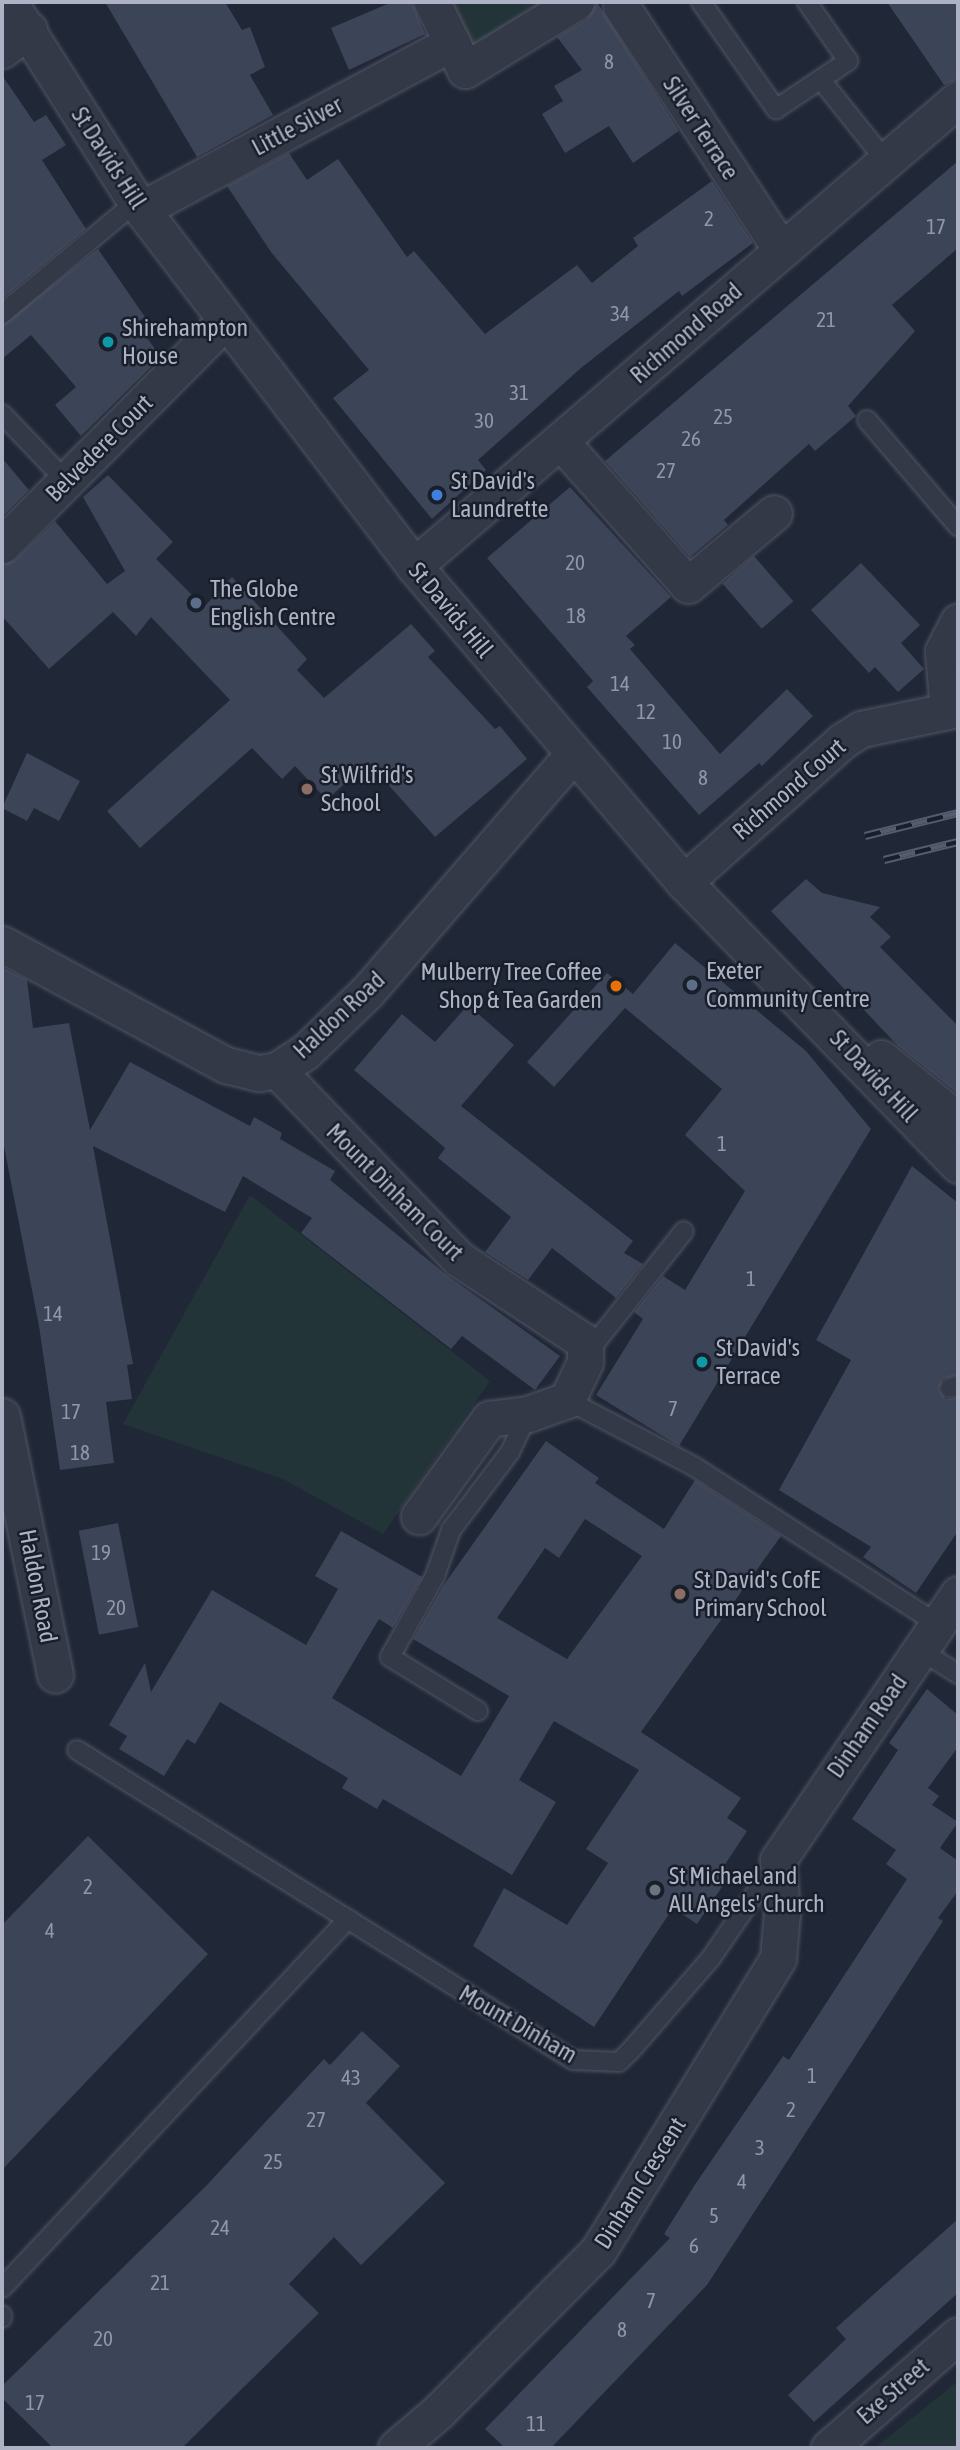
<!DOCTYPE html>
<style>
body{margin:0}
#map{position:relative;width:960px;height:2450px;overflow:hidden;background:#202736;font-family:"Asap Condensed",sans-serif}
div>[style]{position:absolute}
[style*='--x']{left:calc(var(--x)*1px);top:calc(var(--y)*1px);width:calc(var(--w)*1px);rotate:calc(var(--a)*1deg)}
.green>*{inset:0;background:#233438}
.building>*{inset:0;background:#3c4457;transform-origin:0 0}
.roads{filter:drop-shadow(0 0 2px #515665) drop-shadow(0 0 2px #515665)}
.lane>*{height:18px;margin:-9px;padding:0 9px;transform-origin:9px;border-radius:9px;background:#333947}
.street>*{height:35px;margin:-17.5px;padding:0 17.5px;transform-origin:17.5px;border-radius:17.5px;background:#333947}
.rail>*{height:8px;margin-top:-4px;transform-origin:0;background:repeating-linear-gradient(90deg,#191e2b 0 16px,#555c6e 0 32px);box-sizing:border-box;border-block:2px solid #555c6e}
.dots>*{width:19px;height:19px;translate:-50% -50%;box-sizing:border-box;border:4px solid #191e2b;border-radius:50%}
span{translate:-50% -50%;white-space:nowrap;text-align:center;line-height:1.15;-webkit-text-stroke:5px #191e2b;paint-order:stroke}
.number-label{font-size:21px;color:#9197a9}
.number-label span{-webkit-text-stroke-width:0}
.street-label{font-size:24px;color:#adb3c4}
.poi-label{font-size:24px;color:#adb3c4}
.left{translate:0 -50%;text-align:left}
.right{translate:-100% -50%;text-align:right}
.frame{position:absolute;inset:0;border:4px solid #adb3c4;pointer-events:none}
</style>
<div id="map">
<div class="green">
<i style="clip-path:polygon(439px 2px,571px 2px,468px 65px)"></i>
<i style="clip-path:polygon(250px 1195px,490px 1381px,383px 1534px,283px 1479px,123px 1424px)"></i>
<i style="clip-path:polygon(958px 2381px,958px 2448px,875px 2448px,880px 2444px)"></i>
</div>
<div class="building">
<i style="clip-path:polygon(105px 2px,225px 2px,242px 30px,250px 27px,265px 67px,250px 75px,273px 115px,197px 157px)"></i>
<i style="clip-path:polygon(392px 2px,412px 2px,425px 34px,349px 70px,331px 28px)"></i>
<i style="clip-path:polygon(597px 2px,679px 131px,633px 163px,609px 126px,565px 153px,542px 114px,563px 101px,554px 86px,582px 70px,557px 37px,587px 19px)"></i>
<i style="clip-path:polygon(887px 2px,958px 2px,958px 79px,944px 85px)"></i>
<i style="clip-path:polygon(2px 75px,34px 122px,46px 115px,66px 145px,42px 160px,86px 229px,2px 299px)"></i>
<i style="clip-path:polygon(289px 153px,307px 180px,338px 159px,407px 257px,414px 251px,485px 334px,577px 265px,592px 283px,638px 246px,633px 238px,712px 181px,753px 243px,682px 296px,679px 291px,581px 368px,478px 460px,486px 470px,432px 519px,333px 398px,369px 370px,271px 252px,227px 186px)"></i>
<i style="clip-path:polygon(958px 161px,958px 248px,892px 305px,915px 331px,848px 406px,856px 416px,815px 451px,809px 444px,724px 520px,728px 525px,690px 557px,605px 461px)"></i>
<i style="clip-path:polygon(98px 249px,145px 317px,136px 323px,161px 357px,81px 436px,55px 405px,76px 387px,31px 335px,2px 359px,2px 325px)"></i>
<i style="clip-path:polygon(2px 458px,29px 490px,2px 517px)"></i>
<i style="clip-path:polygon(108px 475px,173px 542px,156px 559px,204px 607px,232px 577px,307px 659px,297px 670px,324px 698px,411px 624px,435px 651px,428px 657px,495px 729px,500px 726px,527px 759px,435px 837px,368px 762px,327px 800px,295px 766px,282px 779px,252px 748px,140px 848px,107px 811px,230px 700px,151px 617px,136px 636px,113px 612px,49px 669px,2px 616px,2px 565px,16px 559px,55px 521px,107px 584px,125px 571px,83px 497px)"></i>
<i style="clip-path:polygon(570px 487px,671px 597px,626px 636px,635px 645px,630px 649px,720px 754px,787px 689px,813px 716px,762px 766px,759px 763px,699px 815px,587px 687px,593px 681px,487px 558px)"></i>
<i style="left:754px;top:556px;width:60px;height:42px;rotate:49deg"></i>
<i style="clip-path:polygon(861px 563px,920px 625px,901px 643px,924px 669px,898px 692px,875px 667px,869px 673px,811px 610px)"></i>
<i style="clip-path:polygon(27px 753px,80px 781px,59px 821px,34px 808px,27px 821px,2px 808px)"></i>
<i style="clip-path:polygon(806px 879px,822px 893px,880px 907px,870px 917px,891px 937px,880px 947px,958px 1026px,958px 1094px,898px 1046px,771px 911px)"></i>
<i style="clip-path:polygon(675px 943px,806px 1051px,871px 1129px,679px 1446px,596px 1395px,643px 1319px,634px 1312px,663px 1276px,685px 1290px,745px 1191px,685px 1135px,722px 1089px,625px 1008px,554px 1087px,527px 1062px,607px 973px,633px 994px)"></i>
<i style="clip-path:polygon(2px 967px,27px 980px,33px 1028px,69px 1023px,90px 1130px,130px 1062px,250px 1126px,254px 1117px,282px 1133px,280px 1139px,335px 1171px,330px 1180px,448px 1276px,560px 1356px,535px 1390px,462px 1336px,451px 1349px,301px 1233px,312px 1218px,243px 1176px,225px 1212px,93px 1146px,133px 1364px,127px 1365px,132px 1399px,106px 1402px,114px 1463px,60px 1470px,39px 1326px,2px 1136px)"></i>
<i style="clip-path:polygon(468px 1005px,514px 1045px,461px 1106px,633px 1241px,624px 1253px,643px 1264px,616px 1298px,552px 1248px,528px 1280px,485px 1252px,511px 1217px,438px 1158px,445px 1148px,354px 1070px,402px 1014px,435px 1042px)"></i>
<i style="clip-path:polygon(912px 1166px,958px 1203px,958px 1375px,943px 1379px,939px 1390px,946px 1399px,958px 1398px,958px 1531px,916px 1593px,863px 1557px,871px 1547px,779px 1490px,851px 1360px,816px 1340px)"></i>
<i style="clip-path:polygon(evenodd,546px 1441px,599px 1478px,595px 1483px,664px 1529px,695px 1480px,781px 1536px,641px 1732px,741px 1798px,727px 1818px,747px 1831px,724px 1866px,732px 1872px,697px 1924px,673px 1908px,594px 2027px,473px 1946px,504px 1888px,567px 1925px,608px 1863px,586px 1849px,639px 1770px,554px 1721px,519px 1780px,556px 1802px,512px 1875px,383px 1799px,377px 1809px,342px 1788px,348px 1778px,220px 1702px,195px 1744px,187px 1739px,164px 1776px,119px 1749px,127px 1736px,109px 1725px,145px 1663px,151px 1692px,212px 1590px,306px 1645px,338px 1589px,315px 1576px,341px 1531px,422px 1577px,393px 1628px,379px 1619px,332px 1698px,461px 1776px,509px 1696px,413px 1639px,443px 1586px,546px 1441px,585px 1519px,642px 1556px,567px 1659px,497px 1618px,545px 1548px,559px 1558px,585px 1519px)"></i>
<i style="left:118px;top:1523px;width:106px;height:40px;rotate:79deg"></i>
<i style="clip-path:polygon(927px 1689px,958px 1715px,958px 1747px,928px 1788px,939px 1796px,932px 1805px,958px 1822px,940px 1848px,958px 1861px,958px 1891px,938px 1918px,943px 1921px,707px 2285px,551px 2448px,505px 2448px,485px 2429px,670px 2238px,664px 2234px,694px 2186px,783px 2056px,789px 2060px,907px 1879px,886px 1864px,896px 1850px,852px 1819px,898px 1750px,889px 1743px)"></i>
<i style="clip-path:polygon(88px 1836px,208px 1954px,2px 2170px,2px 1925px)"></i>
<i style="clip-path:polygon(362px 2031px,400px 2066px,366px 2103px,445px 2183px,361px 2265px,334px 2237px,289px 2284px,319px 2313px,182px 2448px,53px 2448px,2px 2398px,2px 2386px,205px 2187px,324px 2059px,330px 2065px)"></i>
<i style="clip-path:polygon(958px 2219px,958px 2293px,814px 2422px,788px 2395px,846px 2339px,836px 2328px)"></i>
</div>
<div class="roads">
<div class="lane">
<i style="--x:701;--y:2;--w:131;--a:55"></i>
<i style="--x:776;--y:109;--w:87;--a:-33.7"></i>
<i style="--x:848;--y:61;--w:72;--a:-124.8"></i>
<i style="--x:821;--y:80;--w:101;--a:51.4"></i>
<i style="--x:2;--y:314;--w:175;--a:-39.9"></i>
<i style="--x:2;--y:414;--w:93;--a:46.3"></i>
<i style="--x:867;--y:420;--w:140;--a:49.4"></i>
<i style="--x:588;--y:1352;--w:154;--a:-51.6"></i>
<i style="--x:950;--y:1388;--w:8;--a:-14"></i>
<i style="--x:567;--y:1400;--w:144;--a:27.6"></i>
<i style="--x:695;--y:1467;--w:289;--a:32.9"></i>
<i style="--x:920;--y:1650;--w:45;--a:32.3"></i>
<i style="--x:478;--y:1711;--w:103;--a:-148.5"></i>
<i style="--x:390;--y:1657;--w:93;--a:-60.9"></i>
<i style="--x:435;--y:1576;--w:49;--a:-70.8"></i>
<i style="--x:451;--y:1530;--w:98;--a:-52.9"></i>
<i style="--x:510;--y:1452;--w:42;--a:-64.7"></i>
<i style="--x:77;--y:1750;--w:585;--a:32.01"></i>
<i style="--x:573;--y:2060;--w:46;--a:2.5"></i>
<i style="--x:619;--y:2062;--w:18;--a:-45"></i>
<i style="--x:632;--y:2049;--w:121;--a:-49"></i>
<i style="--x:711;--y:1958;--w:115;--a:-55.6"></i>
<i style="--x:2;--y:2288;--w:506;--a:-46.84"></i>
<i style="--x:2;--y:2315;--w:3;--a:90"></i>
</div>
<div class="street">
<i style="--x:9;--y:2;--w:237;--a:57.6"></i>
<i style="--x:136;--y:202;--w:458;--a:52.6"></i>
<i style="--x:414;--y:566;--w:416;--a:49.5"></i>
<i style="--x:684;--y:882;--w:394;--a:45.9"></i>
<i style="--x:621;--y:6;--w:292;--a:56.7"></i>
<i style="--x:452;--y:43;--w:30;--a:64"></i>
<i style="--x:465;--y:70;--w:130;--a:-31.5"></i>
<i style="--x:2;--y:50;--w:34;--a:-37"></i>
<i style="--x:142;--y:209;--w:352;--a:-28.2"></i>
<i style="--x:452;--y:43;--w:46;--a:-116"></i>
<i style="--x:561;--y:442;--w:191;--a:48.4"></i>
<i style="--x:688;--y:585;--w:112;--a:-39.9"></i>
<i style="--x:2;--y:545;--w:317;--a:-45.1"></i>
<i style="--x:414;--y:566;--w:717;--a:-40.64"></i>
<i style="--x:684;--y:882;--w:212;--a:-41.7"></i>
<i style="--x:842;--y:741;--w:22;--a:-32"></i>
<i style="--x:861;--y:729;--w:89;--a:-11.7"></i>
<i style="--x:948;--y:711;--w:60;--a:-94.8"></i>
<i style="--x:943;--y:651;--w:33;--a:-63"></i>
<i style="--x:2;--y:944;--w:255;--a:28.4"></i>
<i style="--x:226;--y:1065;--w:34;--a:14"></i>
<i style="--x:259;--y:1073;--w:18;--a:-9"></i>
<i style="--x:277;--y:1070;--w:33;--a:-33"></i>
<i style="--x:305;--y:1052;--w:86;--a:-44.1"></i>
<i style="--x:367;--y:992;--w:313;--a:-49.1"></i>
<i style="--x:881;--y:1058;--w:99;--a:38.8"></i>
<i style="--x:277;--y:1070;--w:262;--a:46.1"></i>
<i style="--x:459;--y:1259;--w:151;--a:33.4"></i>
<i style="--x:585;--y:1342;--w:20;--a:90"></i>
<i style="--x:585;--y:1362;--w:42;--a:115.3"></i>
<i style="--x:567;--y:1400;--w:41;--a:160.3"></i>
<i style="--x:528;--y:1414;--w:39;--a:173"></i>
<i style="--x:489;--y:1419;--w:120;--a:125.8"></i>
<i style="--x:2;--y:1416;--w:264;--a:78.4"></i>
<i style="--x:396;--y:2448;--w:55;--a:-40.6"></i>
<i style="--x:438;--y:2412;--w:227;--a:-45.2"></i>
<i style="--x:598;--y:2251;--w:344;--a:-58.4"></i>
<i style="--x:778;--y:1958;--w:45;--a:-84.9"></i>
<i style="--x:782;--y:1913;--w:53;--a:-94.3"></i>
<i style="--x:778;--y:1860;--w:321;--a:-55.9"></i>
<i style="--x:829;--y:2448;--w:171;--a:-41.2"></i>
</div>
</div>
<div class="rail">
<i style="--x:865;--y:836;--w:96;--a:-13.9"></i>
<i style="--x:884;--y:860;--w:76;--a:-13.7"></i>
</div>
<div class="dots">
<i style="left:108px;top:342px;background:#0f9aa8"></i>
<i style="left:437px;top:495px;background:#3f7fe0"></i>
<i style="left:196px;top:603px;background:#5c6f8a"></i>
<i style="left:307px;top:789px;background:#8d6e63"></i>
<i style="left:692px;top:985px;background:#5c6f8a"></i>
<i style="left:616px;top:986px;background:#e8710a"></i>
<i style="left:702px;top:1362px;background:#0f9aa8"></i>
<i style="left:680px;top:1594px;background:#8d6e63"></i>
<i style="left:655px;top:1890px;background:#6b7280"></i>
</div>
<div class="number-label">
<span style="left:609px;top:61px">8</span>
<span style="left:709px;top:218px">2</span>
<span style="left:936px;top:226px">17</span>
<span style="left:620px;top:313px">34</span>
<span style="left:826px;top:319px">21</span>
<span style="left:519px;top:392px">31</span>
<span style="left:723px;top:416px">25</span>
<span style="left:484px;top:420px">30</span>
<span style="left:691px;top:438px">26</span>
<span style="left:666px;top:470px">27</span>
<span style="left:575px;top:562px">20</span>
<span style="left:576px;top:615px">18</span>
<span style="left:620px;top:683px">14</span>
<span style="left:646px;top:711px">12</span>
<span style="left:672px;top:741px">10</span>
<span style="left:703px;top:777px">8</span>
<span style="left:722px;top:1143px">1</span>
<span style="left:751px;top:1278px">1</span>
<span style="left:53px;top:1313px">14</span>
<span style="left:673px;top:1408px">7</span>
<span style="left:71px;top:1411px">17</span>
<span style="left:80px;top:1452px">18</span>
<span style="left:101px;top:1552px">19</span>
<span style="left:116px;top:1607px">20</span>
<span style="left:88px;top:1886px">2</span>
<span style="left:50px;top:1930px">4</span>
<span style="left:812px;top:2075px">1</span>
<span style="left:351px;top:2077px">43</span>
<span style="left:791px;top:2109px">2</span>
<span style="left:316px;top:2119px">27</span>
<span style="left:760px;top:2147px">3</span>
<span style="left:273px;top:2161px">25</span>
<span style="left:742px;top:2181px">4</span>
<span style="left:714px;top:2215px">5</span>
<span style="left:220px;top:2227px">24</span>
<span style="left:694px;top:2245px">6</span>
<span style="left:160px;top:2282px">21</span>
<span style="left:651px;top:2300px">7</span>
<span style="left:622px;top:2329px">8</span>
<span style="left:103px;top:2338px">20</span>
<span style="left:35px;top:2402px">17</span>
<span style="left:536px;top:2423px">11</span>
</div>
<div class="street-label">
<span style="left:297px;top:126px;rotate:-28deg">Little Silver</span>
<span style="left:701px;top:128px;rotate:57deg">Silver Terrace</span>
<span style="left:109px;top:158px;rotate:57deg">St Davids Hill</span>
<span style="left:686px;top:333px;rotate:-41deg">Richmond Road</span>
<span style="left:99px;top:448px;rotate:-45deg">Belvedere Court</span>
<span style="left:451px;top:610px;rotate:50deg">St Davids Hill</span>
<span style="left:789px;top:789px;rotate:-41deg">Richmond Court</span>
<span style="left:339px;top:1015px;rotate:-43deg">Haldon Road</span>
<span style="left:874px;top:1076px;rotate:47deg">St Davids Hill</span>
<span style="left:395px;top:1192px;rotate:45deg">Mount Dinham Court</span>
<span style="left:38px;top:1586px;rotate:79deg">Haldon Road</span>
<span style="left:867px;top:1726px;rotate:-55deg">Dinham Road</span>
<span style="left:518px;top:2024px;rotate:30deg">Mount Dinham</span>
<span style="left:640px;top:2183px;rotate:-58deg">Dinham Crescent</span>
<span style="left:893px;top:2391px;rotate:-41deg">Exe Street</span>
</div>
<div class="poi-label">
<span class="left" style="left:122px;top:342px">Shirehampton<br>House</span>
<span class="left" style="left:451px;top:495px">St David's<br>Laundrette</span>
<span class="left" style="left:210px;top:603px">The Globe<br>English Centre</span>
<span class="left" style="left:321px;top:789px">St Wilfrid's<br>School</span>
<span class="left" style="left:706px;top:985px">Exeter<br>Community Centre</span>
<span class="right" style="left:602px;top:986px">Mulberry Tree Coffee<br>Shop &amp; Tea Garden</span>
<span class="left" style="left:716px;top:1362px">St David's<br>Terrace</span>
<span class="left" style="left:694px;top:1594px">St David's CofE<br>Primary School</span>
<span class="left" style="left:669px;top:1890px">St Michael and<br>All Angels' Church</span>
</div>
<div class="frame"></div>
</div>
